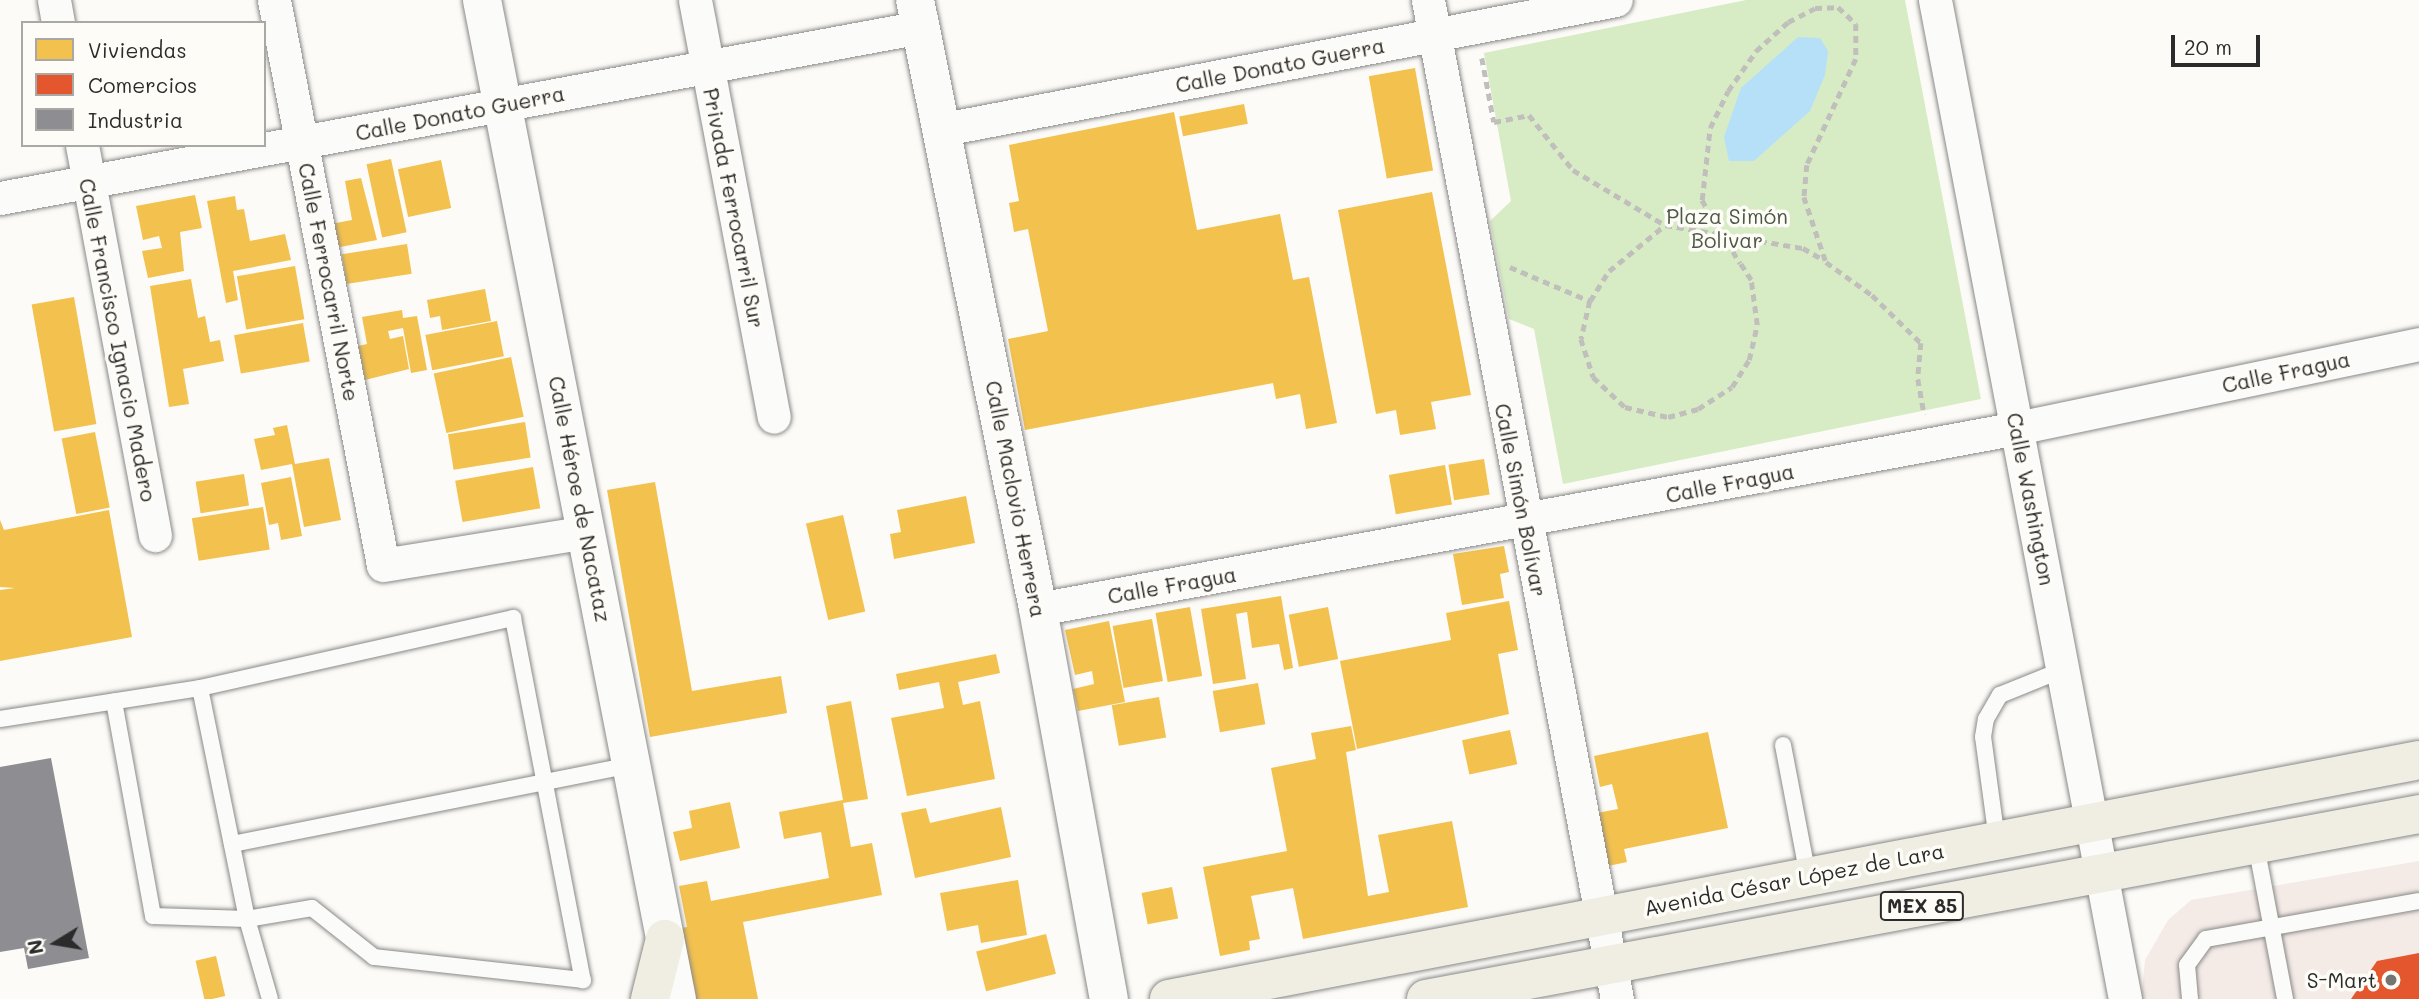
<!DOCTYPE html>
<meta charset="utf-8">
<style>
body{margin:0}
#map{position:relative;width:2419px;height:999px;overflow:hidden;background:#fcfbf8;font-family:Mali,sans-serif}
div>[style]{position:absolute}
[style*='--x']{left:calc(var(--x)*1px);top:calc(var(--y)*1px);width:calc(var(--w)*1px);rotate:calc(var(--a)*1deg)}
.built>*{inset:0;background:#f4ebe7}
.green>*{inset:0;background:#d7ecc5}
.water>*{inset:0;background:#b5e0f8}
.homes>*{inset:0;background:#f2c14e;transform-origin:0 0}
.shops>*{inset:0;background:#e4572e}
.industry>*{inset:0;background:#8d8d92}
.path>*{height:4.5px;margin-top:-2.25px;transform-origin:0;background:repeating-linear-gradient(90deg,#c0bfbc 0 7px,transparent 0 12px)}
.roads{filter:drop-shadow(0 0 2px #898987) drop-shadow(0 0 2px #898987)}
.lane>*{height:16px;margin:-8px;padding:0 8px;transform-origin:8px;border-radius:8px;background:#fbfbf9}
.street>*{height:33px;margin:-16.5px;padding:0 16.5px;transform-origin:16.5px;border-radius:16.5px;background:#fbfbf9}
.secondary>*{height:38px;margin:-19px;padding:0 19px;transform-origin:19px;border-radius:19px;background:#fbfbf9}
.primary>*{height:38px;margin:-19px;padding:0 19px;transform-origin:19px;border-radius:19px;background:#f0ede3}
.path-bridge>*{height:4.5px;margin-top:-2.25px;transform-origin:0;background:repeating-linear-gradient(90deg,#c0bfbc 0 7px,transparent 0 12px)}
.dots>*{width:19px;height:19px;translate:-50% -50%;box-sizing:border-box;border:4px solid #fdfcf7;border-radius:50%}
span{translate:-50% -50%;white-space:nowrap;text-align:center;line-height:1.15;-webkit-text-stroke:7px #fdfcf7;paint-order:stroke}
.shield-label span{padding:2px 5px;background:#fdfcf7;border:2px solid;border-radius:5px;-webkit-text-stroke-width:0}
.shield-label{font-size:19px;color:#2b2b2b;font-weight:700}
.street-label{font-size:21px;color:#2b2b2b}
.park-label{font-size:21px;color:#4e5847}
.poi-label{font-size:21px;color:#2b2b2b}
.right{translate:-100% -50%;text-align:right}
.legend{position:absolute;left:21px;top:21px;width:245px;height:126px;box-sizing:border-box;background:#fdfcf7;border:2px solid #a9a8a5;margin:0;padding:9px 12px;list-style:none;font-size:21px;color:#2b2b2b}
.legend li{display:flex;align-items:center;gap:14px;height:35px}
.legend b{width:35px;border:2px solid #a9a8a5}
.north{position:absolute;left:21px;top:908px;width:70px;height:70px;-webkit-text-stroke:5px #fdfcf7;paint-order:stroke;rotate:259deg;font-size:19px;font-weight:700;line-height:28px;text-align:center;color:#2b2b2b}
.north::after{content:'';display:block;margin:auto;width:24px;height:32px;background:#2b2b2b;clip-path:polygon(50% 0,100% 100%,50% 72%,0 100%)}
.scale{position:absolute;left:2171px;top:35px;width:89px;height:32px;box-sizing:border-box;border:4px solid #2b2b2b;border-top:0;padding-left:9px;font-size:21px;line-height:24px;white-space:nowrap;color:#2b2b2b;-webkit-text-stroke:5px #fdfcf7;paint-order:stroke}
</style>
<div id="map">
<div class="built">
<i style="clip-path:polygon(2419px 861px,2419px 999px,2141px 999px,2145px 960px,2168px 920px,2191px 900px)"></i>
</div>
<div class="green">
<i style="clip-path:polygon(1746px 0,1905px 0,1981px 399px,1563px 484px,1534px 329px,1509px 319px,1490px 221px,1511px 201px,1484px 53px)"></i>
</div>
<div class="water">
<i style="clip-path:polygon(1798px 37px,1820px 38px,1828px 51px,1825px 75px,1810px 111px,1754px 161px,1729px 161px,1724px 137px,1741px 88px)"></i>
</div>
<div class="homes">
<i style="left:1415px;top:68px;width:104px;height:47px;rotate:80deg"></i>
<i style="left:1244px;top:104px;width:20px;height:66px;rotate:79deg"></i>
<i style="clip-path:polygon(1174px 112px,1197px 230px,1280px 214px,1293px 280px,1309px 277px,1337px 423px,1306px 429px,1300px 394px,1276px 399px,1273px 383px,1025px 430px,1008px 339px,1048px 331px,1028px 229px,1014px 232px,1009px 203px,1019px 201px,1009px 145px)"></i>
<i style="left:391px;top:159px;width:75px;height:25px;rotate:78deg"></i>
<i style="left:441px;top:160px;width:49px;height:44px;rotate:78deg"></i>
<i style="clip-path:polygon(361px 178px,377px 240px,335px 248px,331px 224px,352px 220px,345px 181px)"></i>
<i style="clip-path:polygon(1432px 192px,1471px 395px,1431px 402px,1436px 429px,1400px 435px,1396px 410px,1376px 414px,1338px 210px)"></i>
<i style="clip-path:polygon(195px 195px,202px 228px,180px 232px,184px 271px,148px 278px,142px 251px,162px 248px,159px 236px,143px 240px,136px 206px)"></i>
<i style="clip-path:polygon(235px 196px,237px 210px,244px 209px,250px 241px,285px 234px,291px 260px,233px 271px,238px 300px,226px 303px,207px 201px)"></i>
<i style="left:407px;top:244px;width:30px;height:66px;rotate:81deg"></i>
<i style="left:295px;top:266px;width:54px;height:59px;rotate:80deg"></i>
<i style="clip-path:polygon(191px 279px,198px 318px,205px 316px,210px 342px,220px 340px,224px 361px,183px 369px,189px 404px,169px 407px,150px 286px)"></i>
<i style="clip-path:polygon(485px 289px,491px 321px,442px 330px,440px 316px,430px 318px,427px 300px)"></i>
<i style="left:74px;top:297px;width:129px;height:43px;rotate:80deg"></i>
<i style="clip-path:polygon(402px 310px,403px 318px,417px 316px,427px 370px,411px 373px,403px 328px,388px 331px,390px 339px,403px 336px,409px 369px,365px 380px,358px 346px,367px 344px,362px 317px)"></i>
<i style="left:497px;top:321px;width:36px;height:73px;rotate:79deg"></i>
<i style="left:303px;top:323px;width:39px;height:70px;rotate:80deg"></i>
<i style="left:511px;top:357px;width:61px;height:79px;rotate:78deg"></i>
<i style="left:525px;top:422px;width:36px;height:78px;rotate:81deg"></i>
<i style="clip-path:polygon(287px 425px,295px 464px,329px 458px,341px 520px,304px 527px,292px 464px,261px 470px,254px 439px,275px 435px,273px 428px)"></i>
<i style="left:95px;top:432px;width:77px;height:34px;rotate:79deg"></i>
<i style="left:1484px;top:459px;width:36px;height:36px;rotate:81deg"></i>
<i style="left:1445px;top:465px;width:40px;height:57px;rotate:80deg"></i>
<i style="left:533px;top:467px;width:42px;height:79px;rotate:80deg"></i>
<i style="left:244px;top:474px;width:32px;height:49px;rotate:81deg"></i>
<i style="clip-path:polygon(291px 477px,302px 536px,281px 540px,278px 523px,269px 525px,261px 483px)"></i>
<i style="clip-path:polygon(655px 482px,692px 691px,781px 676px,787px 713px,650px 737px,607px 490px)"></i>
<i style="clip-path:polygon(966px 496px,975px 543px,894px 559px,890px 534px,901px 532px,897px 510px)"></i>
<i style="left:263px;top:507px;width:43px;height:72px;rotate:81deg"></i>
<i style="clip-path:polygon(109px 510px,132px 637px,0 661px,0 590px,15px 588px,0 587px,0 520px,4px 530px)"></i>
<i style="left:843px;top:515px;width:99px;height:38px;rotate:77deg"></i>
<i style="clip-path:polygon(1504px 546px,1509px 572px,1500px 574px,1504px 598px,1462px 605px,1453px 554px)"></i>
<i style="clip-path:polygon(1281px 596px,1293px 668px,1284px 670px,1279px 644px,1252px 648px,1247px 612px,1236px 614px,1246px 679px,1213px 684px,1201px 609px)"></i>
<i style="clip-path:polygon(1509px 601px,1518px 650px,1498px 654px,1509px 714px,1357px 749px,1340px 661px,1451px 640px,1446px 613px)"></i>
<i style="left:1190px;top:607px;width:70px;height:35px;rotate:80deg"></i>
<i style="left:1328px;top:607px;width:53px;height:40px;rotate:79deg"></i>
<i style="left:1152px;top:619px;width:63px;height:40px;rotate:80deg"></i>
<i style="clip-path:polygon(1109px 621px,1125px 702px,1078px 711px,1073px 689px,1094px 684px,1092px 671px,1075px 675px,1065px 630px)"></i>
<i style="clip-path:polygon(996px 654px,1000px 673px,958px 682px,963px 705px,980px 701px,995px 779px,907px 796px,891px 718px,944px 708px,939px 682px,899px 690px,896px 674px)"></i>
<i style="left:1258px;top:683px;width:42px;height:46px;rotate:80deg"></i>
<i style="left:1159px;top:697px;width:41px;height:48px;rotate:80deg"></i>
<i style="clip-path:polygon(851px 701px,868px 799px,843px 803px,851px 847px,872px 843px,882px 895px,743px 922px,758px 999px,695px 999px,681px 928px,687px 927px,679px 886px,707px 881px,711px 901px,829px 878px,821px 832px,784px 839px,779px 812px,843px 800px,826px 706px)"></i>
<i style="clip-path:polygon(1351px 726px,1356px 750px,1346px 752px,1368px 896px,1389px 892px,1378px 835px,1452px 821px,1468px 907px,1303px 939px,1293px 888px,1251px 896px,1260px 939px,1249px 941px,1250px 950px,1220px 956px,1203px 867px,1287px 851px,1271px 768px,1316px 759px,1311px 733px)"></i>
<i style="left:1510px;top:730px;width:35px;height:49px;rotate:78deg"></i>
<i style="clip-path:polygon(1708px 732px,1728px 828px,1624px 849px,1627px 862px,1608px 866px,1597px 813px,1618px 809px,1612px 784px,1600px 787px,1594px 756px)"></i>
<i style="clip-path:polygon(730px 802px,740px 848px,680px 861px,673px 832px,692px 828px,689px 811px)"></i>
<i style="clip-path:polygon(1001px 807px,1011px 857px,915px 878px,901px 813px,926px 808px,930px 823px)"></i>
<i style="clip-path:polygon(1018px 880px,1027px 935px,981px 943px,978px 925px,947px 931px,940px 893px)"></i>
<i style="left:1172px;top:887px;width:32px;height:31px;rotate:79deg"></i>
<i style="left:1046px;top:934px;width:41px;height:72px;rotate:76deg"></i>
<i style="left:216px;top:956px;width:41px;height:21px;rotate:77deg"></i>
</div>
<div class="shops">
<i style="clip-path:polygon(2419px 953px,2419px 999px,2351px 999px,2377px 961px)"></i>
</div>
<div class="industry">
<i style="clip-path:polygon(51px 758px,89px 958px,28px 969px,24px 948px,0 952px,0 767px)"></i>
</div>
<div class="path">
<i style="--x:1482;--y:58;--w:65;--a:79.4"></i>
<i style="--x:1494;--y:122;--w:36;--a:-11"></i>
<i style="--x:1529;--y:115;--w:70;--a:51.3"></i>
<i style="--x:1573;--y:170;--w:107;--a:30.9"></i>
<i style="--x:1702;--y:200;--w:72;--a:-83.7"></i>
<i style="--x:1710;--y:128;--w:41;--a:-64.1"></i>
<i style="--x:1728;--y:91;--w:49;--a:-55"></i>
<i style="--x:1756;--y:51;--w:43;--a:-42.2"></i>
<i style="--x:1788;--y:22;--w:30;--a:-27"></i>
<i style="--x:1815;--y:8;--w:23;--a:-2"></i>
<i style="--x:1838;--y:7;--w:25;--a:43"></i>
<i style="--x:1856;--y:24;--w:35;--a:90"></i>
<i style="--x:1856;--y:59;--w:117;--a:114.8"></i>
<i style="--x:1807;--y:165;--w:32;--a:95"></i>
<i style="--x:1804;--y:197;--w:69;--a:71.3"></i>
<i style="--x:1826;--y:262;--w:57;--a:35.7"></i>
<i style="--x:1872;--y:295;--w:69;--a:44.4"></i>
<i style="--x:1921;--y:343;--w:36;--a:95"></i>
<i style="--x:1918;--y:379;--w:36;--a:80"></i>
<i style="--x:1510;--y:267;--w:87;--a:23"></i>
<i style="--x:1590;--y:301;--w:39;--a:103"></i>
<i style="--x:1581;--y:339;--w:40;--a:72"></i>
<i style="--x:1593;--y:377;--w:44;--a:43.2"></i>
<i style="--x:1625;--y:407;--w:44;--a:13.1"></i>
<i style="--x:1668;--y:417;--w:31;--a:-15"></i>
<i style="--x:1698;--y:409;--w:40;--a:-32.9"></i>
<i style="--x:1732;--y:387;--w:32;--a:-58"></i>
<i style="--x:1749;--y:360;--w:36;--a:-77"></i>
<i style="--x:1757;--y:325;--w:45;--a:-97.6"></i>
<i style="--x:1751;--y:280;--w:20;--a:-123"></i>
<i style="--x:1590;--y:301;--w:36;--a:-58"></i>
<i style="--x:1609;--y:271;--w:72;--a:-39.4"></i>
<i style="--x:1665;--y:225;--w:140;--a:9.5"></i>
<i style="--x:1803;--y:248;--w:24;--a:30"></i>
</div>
<div class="roads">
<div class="lane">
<i style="--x:200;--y:688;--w:236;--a:78.5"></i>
<i style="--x:247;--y:919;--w:83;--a:74"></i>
<i style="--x:0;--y:719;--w:202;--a:-8.8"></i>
<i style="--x:200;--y:688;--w:321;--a:-12.6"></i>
<i style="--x:513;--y:618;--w:369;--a:79.1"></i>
<i style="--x:583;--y:980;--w:210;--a:-173.7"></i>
<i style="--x:374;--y:957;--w:79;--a:-141.7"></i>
<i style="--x:312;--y:908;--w:66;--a:170.4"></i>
<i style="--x:247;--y:919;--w:94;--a:-178.2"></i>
<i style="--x:153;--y:916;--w:218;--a:-100.3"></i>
<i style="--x:1783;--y:745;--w:133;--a:79.2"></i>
<i style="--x:1997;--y:840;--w:104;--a:-97.7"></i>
<i style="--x:1983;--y:737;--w:18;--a:-81"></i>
<i style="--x:1986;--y:719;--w:28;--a:-60"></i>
<i style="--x:2000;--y:695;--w:69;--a:-22.1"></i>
<i style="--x:232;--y:844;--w:407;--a:-11.2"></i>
<i style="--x:2256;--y:845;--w:157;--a:79.3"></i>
<i style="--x:2190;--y:999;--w:34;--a:-95"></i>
<i style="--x:2187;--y:965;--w:32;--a:-54"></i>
<i style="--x:2206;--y:939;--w:216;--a:-10.1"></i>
</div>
<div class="street">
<i style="--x:54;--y:0;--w:23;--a:80"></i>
<i style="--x:274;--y:0;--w:575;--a:79.08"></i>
<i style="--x:383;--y:565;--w:207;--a:-9.2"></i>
<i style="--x:695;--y:0;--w:424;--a:79.3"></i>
<i style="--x:1428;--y:0;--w:1017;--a:79.29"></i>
<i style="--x:1935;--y:0;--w:1017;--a:79.23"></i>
<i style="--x:944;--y:129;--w:684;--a:-10.87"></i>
<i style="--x:82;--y:145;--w:397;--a:79.4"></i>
<i style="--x:0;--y:198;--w:937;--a:-10.52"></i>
<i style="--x:1038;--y:609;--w:996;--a:-10.47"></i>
<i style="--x:2017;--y:428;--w:411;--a:-11.8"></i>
</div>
<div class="secondary">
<i style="--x:482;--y:0;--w:1018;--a:78.96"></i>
<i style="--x:915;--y:0;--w:621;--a:78.58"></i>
<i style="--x:1038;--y:609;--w:396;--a:79.7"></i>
</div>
<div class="primary">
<i style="--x:650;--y:999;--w:62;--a:-76"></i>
<i style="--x:1169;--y:999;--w:1273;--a:-10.82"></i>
<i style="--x:1426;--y:999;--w:1010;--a:-10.55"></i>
</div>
</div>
<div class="path-bridge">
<i style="--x:1702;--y:200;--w:74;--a:58.9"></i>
</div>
<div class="dots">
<i style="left:2391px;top:980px;background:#747473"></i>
</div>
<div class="shield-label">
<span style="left:1922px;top:906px">MEX 85</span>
</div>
<div class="street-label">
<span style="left:1280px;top:65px;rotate:-11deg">Calle Donato Guerra</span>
<span style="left:460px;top:113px;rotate:-11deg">Calle Donato Guerra</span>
<span style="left:734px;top:208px;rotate:79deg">Privada Ferrocarril Sur</span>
<span style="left:329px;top:282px;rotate:79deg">Calle Ferrocarril Norte</span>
<span style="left:118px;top:340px;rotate:79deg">Calle Francisco Ignacio Madero</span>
<span style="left:2286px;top:372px;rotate:-12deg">Calle Fragua</span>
<span style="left:1730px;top:483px;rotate:-11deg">Calle Fragua</span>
<span style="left:580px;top:499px;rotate:79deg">Calle Héroe de Nacataz</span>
<span style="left:1016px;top:499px;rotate:79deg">Calle Maclovio Herrera</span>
<span style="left:2031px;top:499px;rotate:79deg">Calle Washington</span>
<span style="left:1521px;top:500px;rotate:79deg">Calle Simón Bolívar</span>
<span style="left:1172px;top:585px;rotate:-10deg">Calle Fragua</span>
<span style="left:1794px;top:879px;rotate:-11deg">Avenida César López de Lara</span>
</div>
<div class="park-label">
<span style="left:1727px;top:228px">Plaza Simón<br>Bolivar</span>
</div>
<div class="poi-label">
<span class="right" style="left:2377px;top:980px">S-Mart</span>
</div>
<ul class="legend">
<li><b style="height:19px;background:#f2c14e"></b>Viviendas</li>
<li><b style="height:19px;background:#e4572e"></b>Comercios</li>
<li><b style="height:19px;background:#8d8d92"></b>Industria</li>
</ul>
<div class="north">N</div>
<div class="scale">20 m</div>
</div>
